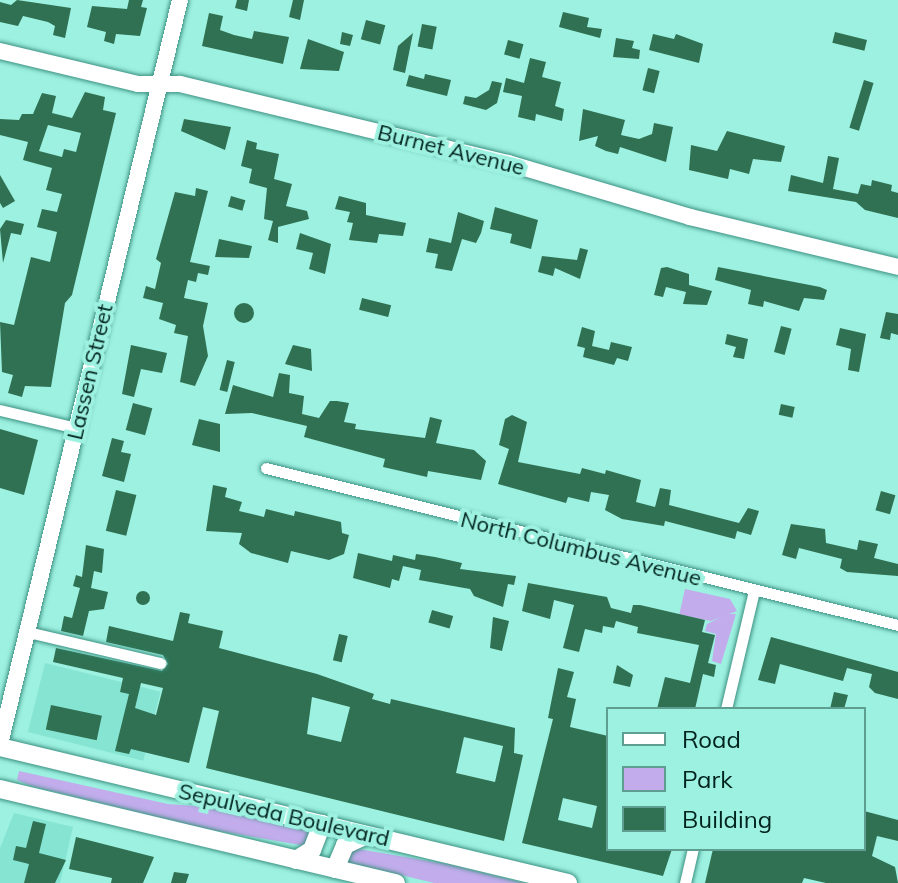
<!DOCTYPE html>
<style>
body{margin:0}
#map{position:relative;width:898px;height:883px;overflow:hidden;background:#9df1e0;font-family:Mulish,sans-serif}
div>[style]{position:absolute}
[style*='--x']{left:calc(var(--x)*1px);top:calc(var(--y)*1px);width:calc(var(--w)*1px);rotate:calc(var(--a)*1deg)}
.built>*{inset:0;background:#86e4d2;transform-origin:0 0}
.green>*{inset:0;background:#c2acec}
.building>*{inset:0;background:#2f7152;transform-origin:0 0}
.round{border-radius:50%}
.roads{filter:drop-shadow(0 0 2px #3c9182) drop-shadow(0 0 2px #3c9182)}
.street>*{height:11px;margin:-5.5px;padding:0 5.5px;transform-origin:5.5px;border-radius:5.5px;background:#fff}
.secondary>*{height:16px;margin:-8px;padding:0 8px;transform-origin:8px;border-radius:8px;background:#fff}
.primary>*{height:18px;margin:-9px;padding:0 9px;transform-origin:9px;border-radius:9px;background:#fff}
span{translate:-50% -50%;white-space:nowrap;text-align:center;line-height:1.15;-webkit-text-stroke:8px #9df1e0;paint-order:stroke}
.street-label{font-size:22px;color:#00231d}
.legend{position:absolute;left:606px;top:707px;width:260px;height:144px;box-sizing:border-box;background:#9df1e0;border:2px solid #5e9f92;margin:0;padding:10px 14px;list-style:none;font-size:24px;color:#00231d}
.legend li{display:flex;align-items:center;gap:16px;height:40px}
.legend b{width:40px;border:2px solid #5e9f92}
</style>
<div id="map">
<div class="built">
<i style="left:45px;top:663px;width:119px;height:71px;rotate:14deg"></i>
<i style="clip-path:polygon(14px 813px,73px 827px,60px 883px,0 883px,0 848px)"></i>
</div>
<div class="green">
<i style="clip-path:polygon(685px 589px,730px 599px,737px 611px,711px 621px,681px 615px,674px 638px)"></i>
<i style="clip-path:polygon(727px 614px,736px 614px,721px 664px,712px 661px,716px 634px,705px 631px,707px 624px)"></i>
<i style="clip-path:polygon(19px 771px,168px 804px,208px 807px,311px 832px,306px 846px,207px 829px,31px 786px,17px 780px)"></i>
<i style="clip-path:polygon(352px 848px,447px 864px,524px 883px,434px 883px,347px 862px)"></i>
</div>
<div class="building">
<i style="clip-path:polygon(17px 0,71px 8px,65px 38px,53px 35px,55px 26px,48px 22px,23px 16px,18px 26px,0 22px,0 2px,11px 5px)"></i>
<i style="clip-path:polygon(129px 0,143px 0,141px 7px,147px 8px,140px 36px,116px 34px,114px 44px,104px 41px,106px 32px,87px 27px,92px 6px,127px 9px)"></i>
<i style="clip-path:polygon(237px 0,249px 0,247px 11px,235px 8px)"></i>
<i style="clip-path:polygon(293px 0,304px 0,300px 20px,289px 17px)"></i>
<i style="clip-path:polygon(563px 12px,589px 18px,587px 27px,602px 29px,600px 38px,559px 27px)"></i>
<i style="clip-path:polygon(209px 13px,223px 16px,220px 30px,234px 35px,252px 39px,254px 31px,289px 37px,283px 64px,202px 46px)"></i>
<i style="left:366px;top:20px;width:20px;height:20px;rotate:15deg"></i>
<i style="left:422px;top:24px;width:15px;height:23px;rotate:11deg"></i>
<i style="clip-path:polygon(342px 32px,353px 35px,350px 46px,340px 44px)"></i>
<i style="left:835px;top:32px;width:33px;height:11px;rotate:14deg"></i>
<i style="clip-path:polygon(413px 33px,405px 73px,393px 70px,398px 46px)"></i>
<i style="clip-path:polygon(653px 34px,674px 39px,676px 34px,703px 44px,699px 63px,649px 50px)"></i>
<i style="clip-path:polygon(616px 38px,634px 41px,632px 48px,640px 50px,639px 59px,613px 57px)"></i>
<i style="clip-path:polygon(308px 39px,344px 52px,339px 71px,300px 69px)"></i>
<i style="left:508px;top:40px;width:16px;height:15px;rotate:15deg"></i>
<i style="clip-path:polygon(530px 58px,546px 62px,542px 77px,561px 82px,555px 106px,564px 109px,562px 121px,536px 114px,535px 121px,518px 117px,522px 96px,503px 92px,506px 78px,524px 83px)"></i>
<i style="left:648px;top:68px;width:12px;height:23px;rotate:14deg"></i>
<i style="clip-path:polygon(425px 74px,451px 80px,447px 96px,406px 86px,409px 75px,424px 79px)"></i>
<i style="left:864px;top:80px;width:10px;height:50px;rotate:17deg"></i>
<i style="clip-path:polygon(492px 81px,502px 83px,497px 103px,486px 110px,463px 104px,465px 96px,476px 98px,489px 90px)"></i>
<i style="clip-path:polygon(evenodd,85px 92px,105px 97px,103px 110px,116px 113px,72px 295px,65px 303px,51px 387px,25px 386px,22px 397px,8px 393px,13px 375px,2px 372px,0 322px,14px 325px,31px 257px,50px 262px,57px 232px,37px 227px,42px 209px,57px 212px,62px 194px,46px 190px,52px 168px,23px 160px,28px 142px,0 135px,0 119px,19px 120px,22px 114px,33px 114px,42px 93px,56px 96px,52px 113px,72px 118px,85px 92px,48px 125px,81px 133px,76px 152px,64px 149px,62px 157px,39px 151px,48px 125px)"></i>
<i style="clip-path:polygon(583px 109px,625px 120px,621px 135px,639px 139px,652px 134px,654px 123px,673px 127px,666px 162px,620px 147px,618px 154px,606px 151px,595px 146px,598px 136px,579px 141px)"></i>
<i style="clip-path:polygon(184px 119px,231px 127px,225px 150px,181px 131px)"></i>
<i style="clip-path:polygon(727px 131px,785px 146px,781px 162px,753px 159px,749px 174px,730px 169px,728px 179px,689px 170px,691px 145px,717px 151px)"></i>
<i style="clip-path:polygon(247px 140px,257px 143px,256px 149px,279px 154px,274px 179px,292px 184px,286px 206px,307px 211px,309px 219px,278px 227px,278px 243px,268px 240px,273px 221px,264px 219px,267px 188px,249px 183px,252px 169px,241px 166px)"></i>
<i style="clip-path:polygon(828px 156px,839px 158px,833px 189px,858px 194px,861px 184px,871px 186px,872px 180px,892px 185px,891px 191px,898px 193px,898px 218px,865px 210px,856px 202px,788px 191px,791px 175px,823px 183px)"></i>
<i style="clip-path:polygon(0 175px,15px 201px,3px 208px,0 203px)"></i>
<i style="clip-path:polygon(196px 188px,208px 191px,190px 262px,210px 266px,208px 275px,198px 273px,196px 282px,188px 280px,184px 298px,208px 303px,203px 326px,208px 356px,195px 386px,180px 382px,188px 336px,174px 333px,176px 325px,159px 319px,163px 303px,143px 298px,146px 286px,155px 289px,161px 263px,156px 259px,175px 192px,195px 196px)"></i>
<i style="left:231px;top:196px;width:15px;height:11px;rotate:16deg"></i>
<i style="clip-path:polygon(339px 196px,366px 203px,366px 215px,406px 223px,403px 236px,379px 234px,377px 243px,349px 240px,353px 223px,347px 222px,350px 212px,335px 209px)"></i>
<i style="clip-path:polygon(495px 207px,538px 220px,531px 249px,510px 243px,512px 234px,490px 229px)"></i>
<i style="clip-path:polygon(458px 212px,484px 221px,481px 233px,476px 243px,462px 239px,452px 271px,435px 268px,438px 254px,426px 252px,429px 238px,451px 243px)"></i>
<i style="clip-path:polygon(6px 220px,24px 224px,21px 235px,11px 233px,3px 263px,0 229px)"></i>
<i style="clip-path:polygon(300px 233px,331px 244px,325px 274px,309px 269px,313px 253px,296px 249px)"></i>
<i style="clip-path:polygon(219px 239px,252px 246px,249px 258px,215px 257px)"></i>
<i style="clip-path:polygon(580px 248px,588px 250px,580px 279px,555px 268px,553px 276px,538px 272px,542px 256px,577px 260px)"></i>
<i style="clip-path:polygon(667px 267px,689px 274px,689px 285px,712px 291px,707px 305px,683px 304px,686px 292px,666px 287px,663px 297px,654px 295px,661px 268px)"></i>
<i style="clip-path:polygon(718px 267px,820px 287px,827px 290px,824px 300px,804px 298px,799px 311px,764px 301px,763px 307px,748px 304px,751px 290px,715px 280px)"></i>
<i style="left:362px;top:298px;width:30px;height:12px;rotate:14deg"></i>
<i class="round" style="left:234px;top:303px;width:20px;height:20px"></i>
<i style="clip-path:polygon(886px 312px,898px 314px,898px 335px,891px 333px,890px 340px,880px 338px)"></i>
<i style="left:781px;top:326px;width:11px;height:27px;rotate:15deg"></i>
<i style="clip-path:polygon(582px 327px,595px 331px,592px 346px,609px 350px,611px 342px,632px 347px,628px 361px,617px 358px,614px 365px,583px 357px,585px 348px,577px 346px)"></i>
<i style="clip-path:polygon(840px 328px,866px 334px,859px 372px,848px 370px,851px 349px,836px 345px)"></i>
<i style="clip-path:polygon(727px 334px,748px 339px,744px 359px,733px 357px,736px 347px,725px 344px)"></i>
<i style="clip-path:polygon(131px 345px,167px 353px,162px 373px,141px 369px,134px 397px,122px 394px)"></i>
<i style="clip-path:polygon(293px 345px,311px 349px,312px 371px,285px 364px)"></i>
<i style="left:227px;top:360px;width:8px;height:31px;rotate:14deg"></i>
<i style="clip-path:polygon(279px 373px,290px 375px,289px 393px,304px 396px,302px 414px,319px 418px,330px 401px,337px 401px,349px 403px,344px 422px,356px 424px,355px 429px,425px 438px,430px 417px,442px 420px,436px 443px,474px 450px,486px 461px,481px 480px,428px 471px,427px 477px,383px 467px,385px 459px,304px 437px,307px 426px,252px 413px,225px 414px,233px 385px,273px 397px)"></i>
<i style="left:133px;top:403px;width:20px;height:28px;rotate:15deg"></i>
<i style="left:781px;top:404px;width:14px;height:11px;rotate:12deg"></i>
<i style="clip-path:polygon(512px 415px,527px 422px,518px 462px,580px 474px,582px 468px,605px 474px,606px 470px,641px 480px,636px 502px,655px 507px,660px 488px,671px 490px,669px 505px,739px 523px,748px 508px,759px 511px,751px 535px,737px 531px,735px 539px,665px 521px,664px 526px,622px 519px,605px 510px,609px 495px,591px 492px,589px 502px,568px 497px,566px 503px,498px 484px,509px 449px,499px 445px,505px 419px)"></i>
<i style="clip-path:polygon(199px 419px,220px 424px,220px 452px,192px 445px)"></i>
<i style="clip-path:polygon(0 429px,38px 440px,24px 495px,0 488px)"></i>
<i style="clip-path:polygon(112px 438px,124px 441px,121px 452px,131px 454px,124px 482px,102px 476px)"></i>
<i style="clip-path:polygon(213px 485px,227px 488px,225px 497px,242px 502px,239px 511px,264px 517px,266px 509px,294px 516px,295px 511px,341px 522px,342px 533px,349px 535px,344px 554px,329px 560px,291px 551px,288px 563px,251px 553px,239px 544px,242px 533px,206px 531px)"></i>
<i style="left:116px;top:490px;width:21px;height:42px;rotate:14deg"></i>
<i style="left:881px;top:491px;width:15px;height:20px;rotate:16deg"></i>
<i style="clip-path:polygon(791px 524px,825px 529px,826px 543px,857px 550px,859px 540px,878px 544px,874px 558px,898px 564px,898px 576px,847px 572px,840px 568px,842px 559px,799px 548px,796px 559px,782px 555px)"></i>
<i style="clip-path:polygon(86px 545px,104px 549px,102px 573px,94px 571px,91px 588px,108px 592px,104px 609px,89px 611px,83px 636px,61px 631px,64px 616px,72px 618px,80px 588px,73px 586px,76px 575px,82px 577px)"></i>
<i style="clip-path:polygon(358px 553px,392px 561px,393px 555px,415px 560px,416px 554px,435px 557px,462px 563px,460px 569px,516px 576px,514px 585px,508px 584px,503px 607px,474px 596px,470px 589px,419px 580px,421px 570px,403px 566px,399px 581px,392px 579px,390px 588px,353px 578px)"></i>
<i style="clip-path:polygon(528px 583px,607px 597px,611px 608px,631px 613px,633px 605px,640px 605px,705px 620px,702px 632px,715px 635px,708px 663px,716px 665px,714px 677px,703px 674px,695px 709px,657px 709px,665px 677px,690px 683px,699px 645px,637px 633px,638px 627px,616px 621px,614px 628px,603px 626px,602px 633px,585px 629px,579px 652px,563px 648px,574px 605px,554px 600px,550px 619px,522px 611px)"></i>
<i class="round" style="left:136px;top:591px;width:14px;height:14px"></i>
<i style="left:432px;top:610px;width:22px;height:13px;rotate:16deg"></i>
<i style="clip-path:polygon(evenodd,180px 612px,190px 614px,188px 623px,223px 631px,219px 648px,317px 674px,374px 694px,372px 699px,390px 704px,391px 699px,515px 728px,514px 753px,523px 755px,504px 841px,206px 768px,219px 711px,203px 707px,189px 763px,131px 749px,129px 754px,115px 751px,129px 694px,120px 692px,123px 678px,53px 662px,56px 648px,162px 671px,168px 664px,163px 655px,106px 642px,109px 626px,173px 641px,180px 612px,141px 683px,163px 688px,156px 715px,135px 708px,141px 683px,180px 612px,312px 697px,350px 707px,341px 742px,307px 734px,312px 697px,180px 612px,464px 737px,503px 746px,495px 782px,456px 773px,464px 737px)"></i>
<i style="clip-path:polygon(493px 617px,509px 621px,502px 651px,490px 648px)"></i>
<i style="left:339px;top:634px;width:9px;height:27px;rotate:13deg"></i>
<i style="clip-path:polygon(771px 637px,898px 672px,898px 699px,875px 693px,869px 687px,872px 674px,847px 668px,843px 681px,780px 664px,775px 684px,758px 680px)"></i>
<i style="clip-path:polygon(617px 665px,633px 675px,630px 687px,613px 683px)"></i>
<i style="clip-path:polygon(evenodd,558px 668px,574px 672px,567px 697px,576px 699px,570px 727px,608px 736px,608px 849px,672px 849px,663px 876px,522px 843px,553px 719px,548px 718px,558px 668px,563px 798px,597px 806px,592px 828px,558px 820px,563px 798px)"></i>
<i style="clip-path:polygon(834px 692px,848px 695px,844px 709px,830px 709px)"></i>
<i style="left:51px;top:705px;width:52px;height:25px;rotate:12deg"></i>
<i style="clip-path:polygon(864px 811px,898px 820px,898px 841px,877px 836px,872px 856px,895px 867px,898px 883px,826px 883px,804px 878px,802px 883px,705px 883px,713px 849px,864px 849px)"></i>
<i style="clip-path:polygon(33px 821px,46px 824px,39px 853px,66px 860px,55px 883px,24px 883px,29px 864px,13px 860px,16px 846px,26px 848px)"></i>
<i style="clip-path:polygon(76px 837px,154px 857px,143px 883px,111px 883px,112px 878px,69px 869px)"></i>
<i style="clip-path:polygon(174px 872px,189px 874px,186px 883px,171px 883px)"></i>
</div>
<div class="roads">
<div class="street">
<i style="--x:0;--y:410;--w:79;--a:13.2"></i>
<i style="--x:266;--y:468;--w:651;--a:13.95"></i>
<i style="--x:28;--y:632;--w:136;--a:13.2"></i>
<i style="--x:726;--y:709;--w:121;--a:-76.7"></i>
<i style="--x:685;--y:883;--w:35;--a:-77"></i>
</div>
<div class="secondary">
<i style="--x:0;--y:51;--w:142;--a:13.4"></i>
<i style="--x:138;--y:84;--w:42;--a:0"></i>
<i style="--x:180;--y:84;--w:209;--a:13.6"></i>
<i style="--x:383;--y:133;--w:129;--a:13.5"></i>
<i style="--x:508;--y:163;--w:190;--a:16.5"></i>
<i style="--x:690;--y:217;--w:214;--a:13.5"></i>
<i style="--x:0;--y:744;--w:765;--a:-76.4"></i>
</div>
<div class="primary">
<i style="--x:0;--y:747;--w:584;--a:13.47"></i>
<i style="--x:0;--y:789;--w:407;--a:13.4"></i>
<i style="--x:296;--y:860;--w:19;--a:-32"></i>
<i style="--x:312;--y:850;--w:28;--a:-69"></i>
<i style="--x:335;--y:869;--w:26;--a:-67"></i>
<i style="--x:345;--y:845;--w:23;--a:-25"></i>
</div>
</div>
<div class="street-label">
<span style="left:451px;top:150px;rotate:14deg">Burnet Avenue</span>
<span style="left:90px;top:372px;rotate:-77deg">Lassen Street</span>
<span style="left:581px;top:549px;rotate:14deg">North Columbus Avenue</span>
<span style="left:284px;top:815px;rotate:13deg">Sepulveda Boulevard</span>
</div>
<ul class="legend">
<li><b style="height:10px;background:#fff"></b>Road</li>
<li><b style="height:22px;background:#c2acec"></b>Park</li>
<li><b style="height:22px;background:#2f7152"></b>Building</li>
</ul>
</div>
